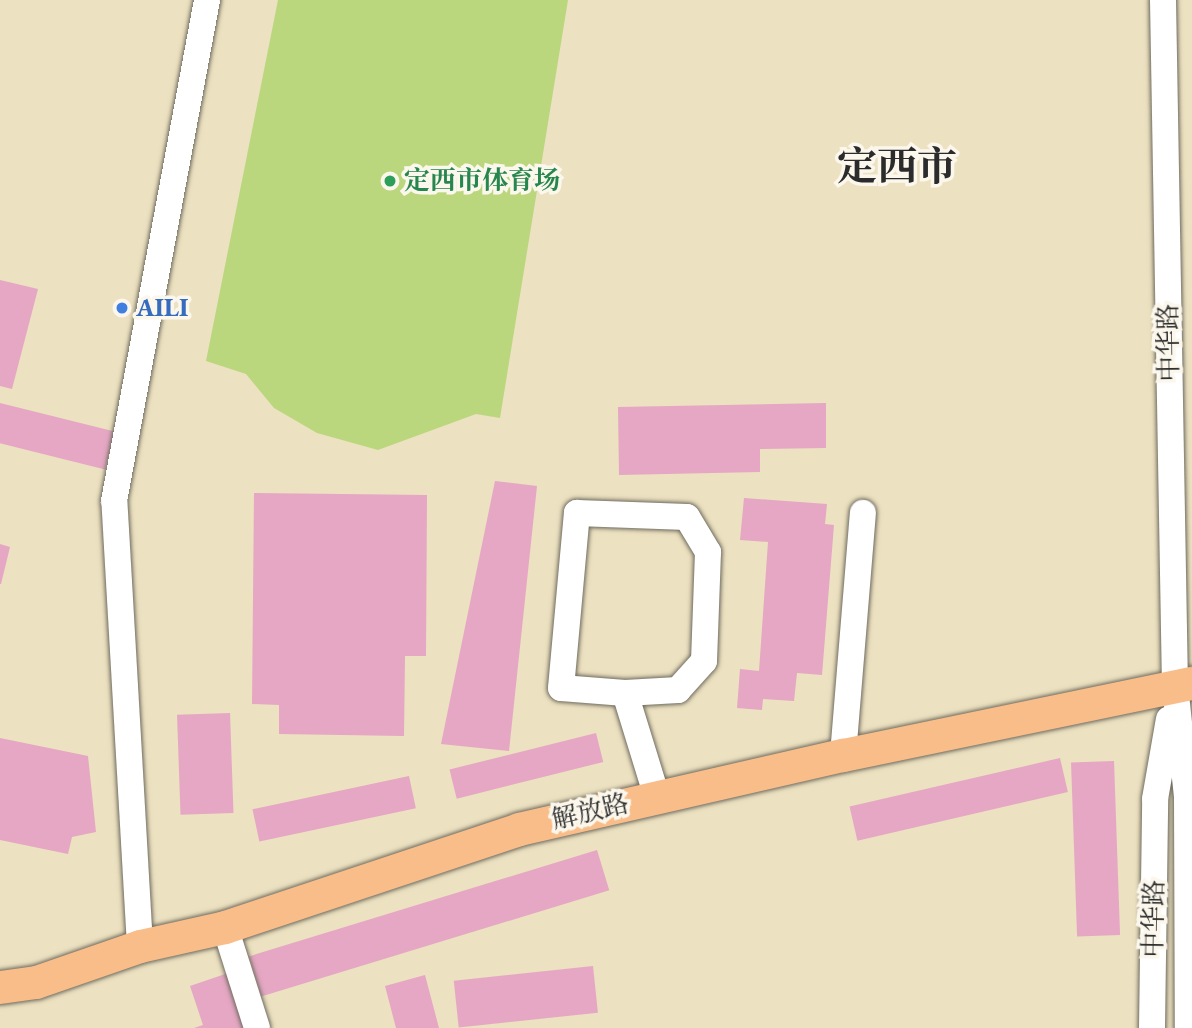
<!DOCTYPE html>
<meta charset="utf-8">
<style>
body{margin:0}
#map{position:relative;width:1192px;height:1028px;overflow:hidden;background:#ece1c0;font-family:"EB Garamond","Noto Serif SC",serif}
div>[style]{position:absolute}
[style*='--x']{left:calc(var(--x)*1px);top:calc(var(--y)*1px);width:calc(var(--w)*1px);rotate:calc(var(--a)*1deg)}
.green>*{inset:0;background:#bbd77d}
.building>*{inset:0;background:#e5a7c3;transform-origin:0 0}
.roads{filter:drop-shadow(0 0 2px #6f6b5f) drop-shadow(0 0 2px #6f6b5f)}
.minor>*{height:26px;margin:-13px;padding:0 13px;transform-origin:13px;border-radius:13px;background:#fff}
.major>*{height:33px;margin:-16.5px;padding:0 16.5px;transform-origin:16.5px;border-radius:16.5px;background:#f9bd89}
.dots>*{width:19px;height:19px;translate:-50% -50%;box-sizing:border-box;border:4px solid #fbf7ec;border-radius:50%}
span{translate:-50% -50%;white-space:nowrap;text-align:center;line-height:1.15;-webkit-text-stroke:7px #fbf7ec;paint-order:stroke}
.leisure-label{font-size:26px;color:#27864d;font-weight:700}
.left{translate:0 -50%;text-align:left}
.shop-label{font-size:26px;color:#366cbe;font-weight:700}
.street-label{font-size:26px;color:#2b2b2b}
.town-label{font-size:40px;color:#2b2b2b;font-weight:700}
</style>
<div id="map">
<div class="green">
<i style="clip-path:polygon(278px 0,568px 0,500px 418px,476px 414px,378px 450px,317px 433px,274px 408px,246px 374px,206px 361px)"></i>
</div>
<div class="building">
<i style="clip-path:polygon(0 280px,38px 289px,12px 389px,0 386px)"></i>
<i style="left:0;top:403px;width:118px;height:39px;rotate:14deg"></i>
<i style="clip-path:polygon(826px 403px,826px 448px,760px 449px,760px 472px,619px 475px,618px 407px)"></i>
<i style="clip-path:polygon(495px 481px,537px 486px,509px 751px,441px 744px)"></i>
<i style="clip-path:polygon(254px 493px,427px 495px,426px 656px,405px 656px,404px 736px,279px 734px,279px 705px,252px 704px)"></i>
<i style="clip-path:polygon(744px 498px,827px 504px,825px 524px,834px 525px,822px 675px,797px 673px,794px 701px,763px 699px,762px 710px,737px 708px,740px 669px,759px 671px,768px 542px,740px 540px)"></i>
<i style="clip-path:polygon(0 544px,10px 547px,1px 584px,0 584px)"></i>
<i style="left:230px;top:713px;width:100px;height:53px;rotate:88deg"></i>
<i style="left:596px;top:733px;width:30px;height:151px;rotate:76deg"></i>
<i style="clip-path:polygon(0 738px,88px 756px,96px 832px,72px 837px,68px 854px,0 840px)"></i>
<i style="left:1060px;top:758px;width:35px;height:216px;rotate:77deg"></i>
<i style="left:1114px;top:761px;width:174px;height:43px;rotate:88deg"></i>
<i style="left:409px;top:776px;width:33px;height:160px;rotate:78deg"></i>
<i style="left:597px;top:850px;width:42px;height:364px;rotate:73deg"></i>
<i style="left:593px;top:966px;width:47px;height:140px;rotate:84deg"></i>
<i style="clip-path:polygon(234px 971px,253px 1028px,194px 1028px,203px 1025px,190px 986px)"></i>
<i style="clip-path:polygon(425px 975px,439px 1028px,396px 1028px,385px 986px)"></i>
</div>
<div class="roads">
<div class="minor">
<i style="--x:1163;--y:0;--w:686;--a:89"></i>
<i style="--x:1175;--y:686;--w:112;--a:83.8"></i>
<i style="--x:1187;--y:797;--w:231;--a:89.8"></i>
<i style="--x:577;--y:513;--w:110;--a:2.1"></i>
<i style="--x:687;--y:517;--w:41;--a:59"></i>
<i style="--x:708;--y:552;--w:109;--a:92.1"></i>
<i style="--x:704;--y:661;--w:39;--a:132"></i>
<i style="--x:678;--y:690;--w:53;--a:176.8"></i>
<i style="--x:625;--y:693;--w:64;--a:-175.5"></i>
<i style="--x:561;--y:688;--w:176;--a:-84.8"></i>
<i style="--x:625;--y:693;--w:109;--a:72.9"></i>
<i style="--x:843;--y:755;--w:243;--a:-85.3"></i>
<i style="--x:225;--y:927;--w:106;--a:72.4"></i>
<i style="--x:140;--y:946;--w:446;--a:-93.3"></i>
<i style="--x:114;--y:501;--w:510;--a:-79.48"></i>
<i style="--x:1152;--y:1028;--w:229;--a:-89.2"></i>
<i style="--x:1155;--y:799;--w:81;--a:-80.1"></i>
</div>
<div class="major">
<i style="--x:0;--y:987;--w:36;--a:-8"></i>
<i style="--x:36;--y:982;--w:110;--a:-19.1"></i>
<i style="--x:140;--y:946;--w:87;--a:-12.6"></i>
<i style="--x:225;--y:927;--w:310;--a:-18.4"></i>
<i style="--x:519;--y:829;--w:332;--a:-12.9"></i>
<i style="--x:843;--y:755;--w:356;--a:-11.7"></i>
</div>
</div>
<div class="dots">
<i style="left:390px;top:181px;background:#2e9e5b"></i>
<i style="left:122px;top:308px;background:#3f7fe0"></i>
</div>
<div class="leisure-label">
<span class="left" style="left:404px;top:181px">定西市体育场</span>
</div>
<div class="shop-label">
<span class="left" style="left:136px;top:308px">AILI</span>
</div>
<div class="street-label">
<span style="left:1169px;top:343px;rotate:-91deg">中华路</span>
<span style="left:590px;top:812px;rotate:-13deg">解放路</span>
<span style="left:1154px;top:919px;rotate:-89deg">中华路</span>
</div>
<div class="town-label">
<span style="left:897px;top:166px">定西市</span>
</div>
</div>
